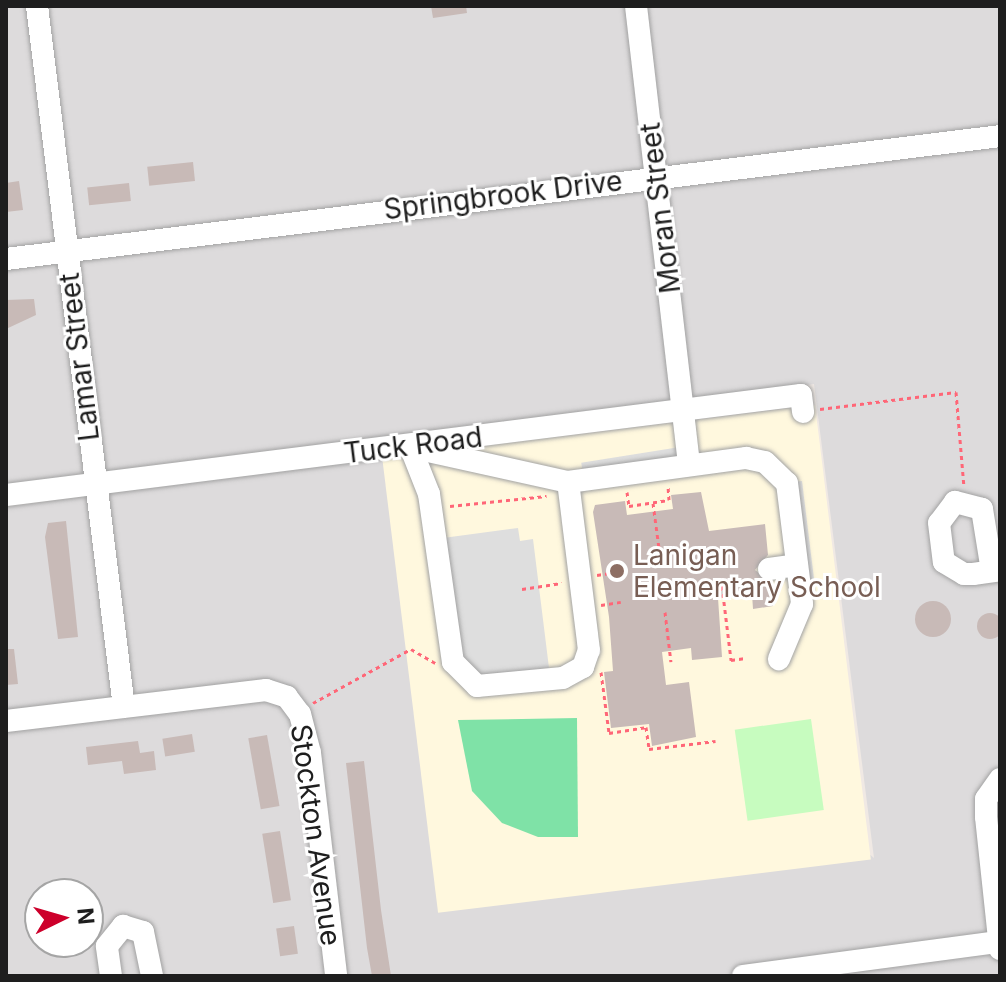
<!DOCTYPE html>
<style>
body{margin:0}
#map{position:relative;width:1006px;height:982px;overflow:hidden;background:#f0e9e4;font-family:Inter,sans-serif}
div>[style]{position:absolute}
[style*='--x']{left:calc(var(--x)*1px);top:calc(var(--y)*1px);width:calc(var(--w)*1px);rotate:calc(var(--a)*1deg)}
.residential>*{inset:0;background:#dddbdc}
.education>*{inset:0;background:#fff8de;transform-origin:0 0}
.park>*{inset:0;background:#c7fcbf;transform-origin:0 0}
.pitch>*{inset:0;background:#7fe2a7}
.parking>*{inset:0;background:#dedede;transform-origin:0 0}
.building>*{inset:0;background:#c8bab7;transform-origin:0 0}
.round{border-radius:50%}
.path>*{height:3px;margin-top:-1.5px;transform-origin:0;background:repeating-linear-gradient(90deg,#f67 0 4px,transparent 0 8px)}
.roads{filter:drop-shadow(0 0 2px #a2a2a2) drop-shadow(0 0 2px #a2a2a2)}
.minor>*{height:22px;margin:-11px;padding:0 11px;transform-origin:11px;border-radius:11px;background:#fff}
.dots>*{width:22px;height:22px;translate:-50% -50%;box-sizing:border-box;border:4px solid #fff;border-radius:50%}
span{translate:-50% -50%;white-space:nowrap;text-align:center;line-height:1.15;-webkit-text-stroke:6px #fff;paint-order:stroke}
.street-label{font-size:28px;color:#1e1e1e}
.education-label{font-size:28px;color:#785e54}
.left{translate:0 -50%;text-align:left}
.frame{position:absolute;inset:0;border:8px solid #1e1e1e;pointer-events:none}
.north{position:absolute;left:24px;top:878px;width:80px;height:80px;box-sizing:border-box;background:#fff;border:2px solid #a5a5a5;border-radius:50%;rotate:85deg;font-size:22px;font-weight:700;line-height:32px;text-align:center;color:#1e1e1e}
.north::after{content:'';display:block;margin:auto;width:28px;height:36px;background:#cd002b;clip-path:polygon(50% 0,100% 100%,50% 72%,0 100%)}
</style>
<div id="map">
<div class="residential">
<i style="clip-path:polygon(evenodd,6px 6px,1000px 6px,1000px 976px,6px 976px,6px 507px,382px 455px,874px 858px,814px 384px,6px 502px,6px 6px,40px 894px,88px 894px,88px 942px,40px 942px,40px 894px)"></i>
</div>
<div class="education">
<i style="left:815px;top:405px;width:458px;height:436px;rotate:83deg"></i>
</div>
<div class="park">
<i style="left:811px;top:719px;width:92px;height:77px;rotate:82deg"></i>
</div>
<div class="pitch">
<i style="clip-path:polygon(577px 718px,578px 837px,538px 837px,502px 823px,472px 791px,458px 720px)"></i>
</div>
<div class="parking">
<i style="left:680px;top:447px;width:19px;height:100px;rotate:81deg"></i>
<i style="left:802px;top:481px;width:114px;height:15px;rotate:83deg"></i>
<i style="clip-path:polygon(518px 528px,520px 541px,533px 539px,549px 668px,471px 678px,459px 664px,443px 538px)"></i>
</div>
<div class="building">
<i style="clip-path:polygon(431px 6px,466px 6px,467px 13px,433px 18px)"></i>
<i style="left:193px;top:162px;width:19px;height:46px;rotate:84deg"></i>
<i style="clip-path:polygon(19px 181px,23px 210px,6px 212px,6px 183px)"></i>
<i style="left:129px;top:183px;width:18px;height:42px;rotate:84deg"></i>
<i style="clip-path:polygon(34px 299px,36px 315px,6px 329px,6px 300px)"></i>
<i style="clip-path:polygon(701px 492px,709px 531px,765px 524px,768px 555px,755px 570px,772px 583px,773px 606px,753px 609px,752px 594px,718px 598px,722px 657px,692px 660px,691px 648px,662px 652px,666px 685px,689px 682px,696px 737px,652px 746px,649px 724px,611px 728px,604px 672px,613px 671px,609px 617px,593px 512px,595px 505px,625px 501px,627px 515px,673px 509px,671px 495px)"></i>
<i style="clip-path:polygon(66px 521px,78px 637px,58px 639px,45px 537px,48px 523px)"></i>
<i class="round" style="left:915px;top:601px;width:36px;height:36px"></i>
<i class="round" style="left:977px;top:613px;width:26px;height:26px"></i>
<i style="clip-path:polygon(6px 649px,14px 649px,18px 684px,6px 685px)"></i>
<i style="left:192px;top:734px;width:18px;height:30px;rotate:81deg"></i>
<i style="left:267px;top:735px;width:72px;height:19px;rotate:80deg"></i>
<i style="clip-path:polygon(138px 741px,140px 753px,154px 751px,156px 770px,124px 774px,122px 761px,88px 765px,86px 747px)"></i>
<i style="clip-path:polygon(364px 761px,381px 910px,391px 976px,372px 976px,367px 948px,346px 763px)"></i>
<i style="left:280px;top:831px;width:70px;height:18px;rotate:81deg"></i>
<i style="left:294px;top:926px;width:28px;height:18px;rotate:82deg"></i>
</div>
<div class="path">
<i style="--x:820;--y:409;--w:137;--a:-7.1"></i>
<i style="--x:956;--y:392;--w:95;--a:85.2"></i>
<i style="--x:627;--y:492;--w:14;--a:82"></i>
<i style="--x:629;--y:506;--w:40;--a:-8.5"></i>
<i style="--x:669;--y:500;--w:13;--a:-94"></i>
<i style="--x:653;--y:503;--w:45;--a:82.4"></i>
<i style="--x:450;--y:506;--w:97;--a:-5.9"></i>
<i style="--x:597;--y:575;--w:20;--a:-9"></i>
<i style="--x:721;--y:578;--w:83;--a:83"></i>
<i style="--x:731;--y:660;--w:15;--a:-8"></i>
<i style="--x:522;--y:589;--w:40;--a:-8.5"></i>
<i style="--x:601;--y:605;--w:20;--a:-9"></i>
<i style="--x:665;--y:612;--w:50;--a:83.2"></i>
<i style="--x:601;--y:672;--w:62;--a:82.5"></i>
<i style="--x:609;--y:733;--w:37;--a:-9"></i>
<i style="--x:646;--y:727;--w:22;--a:82"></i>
<i style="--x:649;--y:749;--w:67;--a:-6.8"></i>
<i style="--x:313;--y:703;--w:112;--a:-28.9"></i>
<i style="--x:411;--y:649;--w:28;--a:30"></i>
</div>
<div class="roads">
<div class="minor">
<i style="--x:37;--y:6;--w:706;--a:82.93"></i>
<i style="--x:636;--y:6;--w:462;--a:83.4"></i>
<i style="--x:6;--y:259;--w:1002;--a:-7.05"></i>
<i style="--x:410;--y:446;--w:52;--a:68.4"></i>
<i style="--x:429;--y:494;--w:170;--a:81.9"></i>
<i style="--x:453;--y:662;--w:34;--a:45"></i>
<i style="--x:477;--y:686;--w:86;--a:-5.3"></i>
<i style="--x:563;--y:678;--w:23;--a:-29"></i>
<i style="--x:583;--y:667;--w:18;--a:-71"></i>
<i style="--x:589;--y:650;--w:169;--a:-97.1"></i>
<i style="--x:419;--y:449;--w:153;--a:12.5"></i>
<i style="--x:568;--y:482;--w:180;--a:-7.7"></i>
<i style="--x:746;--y:458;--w:19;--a:12"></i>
<i style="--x:765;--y:462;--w:30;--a:44"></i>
<i style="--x:787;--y:483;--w:122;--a:82.9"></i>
<i style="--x:802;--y:604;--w:60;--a:112.7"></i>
<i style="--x:6;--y:495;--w:801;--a:-7.17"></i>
<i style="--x:801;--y:395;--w:17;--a:83"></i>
<i style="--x:769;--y:569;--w:28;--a:-8"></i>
<i style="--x:992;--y:571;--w:63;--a:-99.2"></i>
<i style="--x:982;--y:509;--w:28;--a:-165"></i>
<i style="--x:955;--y:502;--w:26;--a:127"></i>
<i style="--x:939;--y:523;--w:39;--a:83"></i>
<i style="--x:944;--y:562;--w:23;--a:31"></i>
<i style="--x:964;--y:574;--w:9;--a:0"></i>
<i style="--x:973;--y:574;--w:27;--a:-8"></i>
<i style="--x:6;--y:721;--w:262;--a:-6.8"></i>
<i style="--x:266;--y:690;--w:22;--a:18"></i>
<i style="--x:287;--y:697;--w:21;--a:53"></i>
<i style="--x:300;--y:714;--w:40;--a:75.6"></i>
<i style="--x:310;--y:753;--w:225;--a:83.3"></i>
<i style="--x:1000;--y:779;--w:24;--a:125"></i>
<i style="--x:986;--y:799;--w:18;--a:90"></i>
<i style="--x:986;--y:817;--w:133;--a:83.9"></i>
<i style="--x:111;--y:976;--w:30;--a:-98"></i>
<i style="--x:107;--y:946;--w:26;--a:-51"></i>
<i style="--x:123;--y:926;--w:21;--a:17"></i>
<i style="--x:143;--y:932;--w:45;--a:78.4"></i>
<i style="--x:743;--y:976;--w:258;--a:-7.6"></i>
</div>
</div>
<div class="dots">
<i style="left:617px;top:571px;background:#8d6e63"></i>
</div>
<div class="street-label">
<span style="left:503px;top:195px;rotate:-7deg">Springbrook Drive</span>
<span style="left:660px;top:208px;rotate:-97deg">Moran Street</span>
<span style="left:79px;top:357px;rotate:-97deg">Lamar Street</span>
<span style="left:413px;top:445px;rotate:-7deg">Tuck Road</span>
<span style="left:316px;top:835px;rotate:82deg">Stockton Avenue</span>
</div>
<div class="education-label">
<span class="left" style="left:633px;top:571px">Lanigan<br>Elementary School</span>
</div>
<div class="frame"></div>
<div class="north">N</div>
</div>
